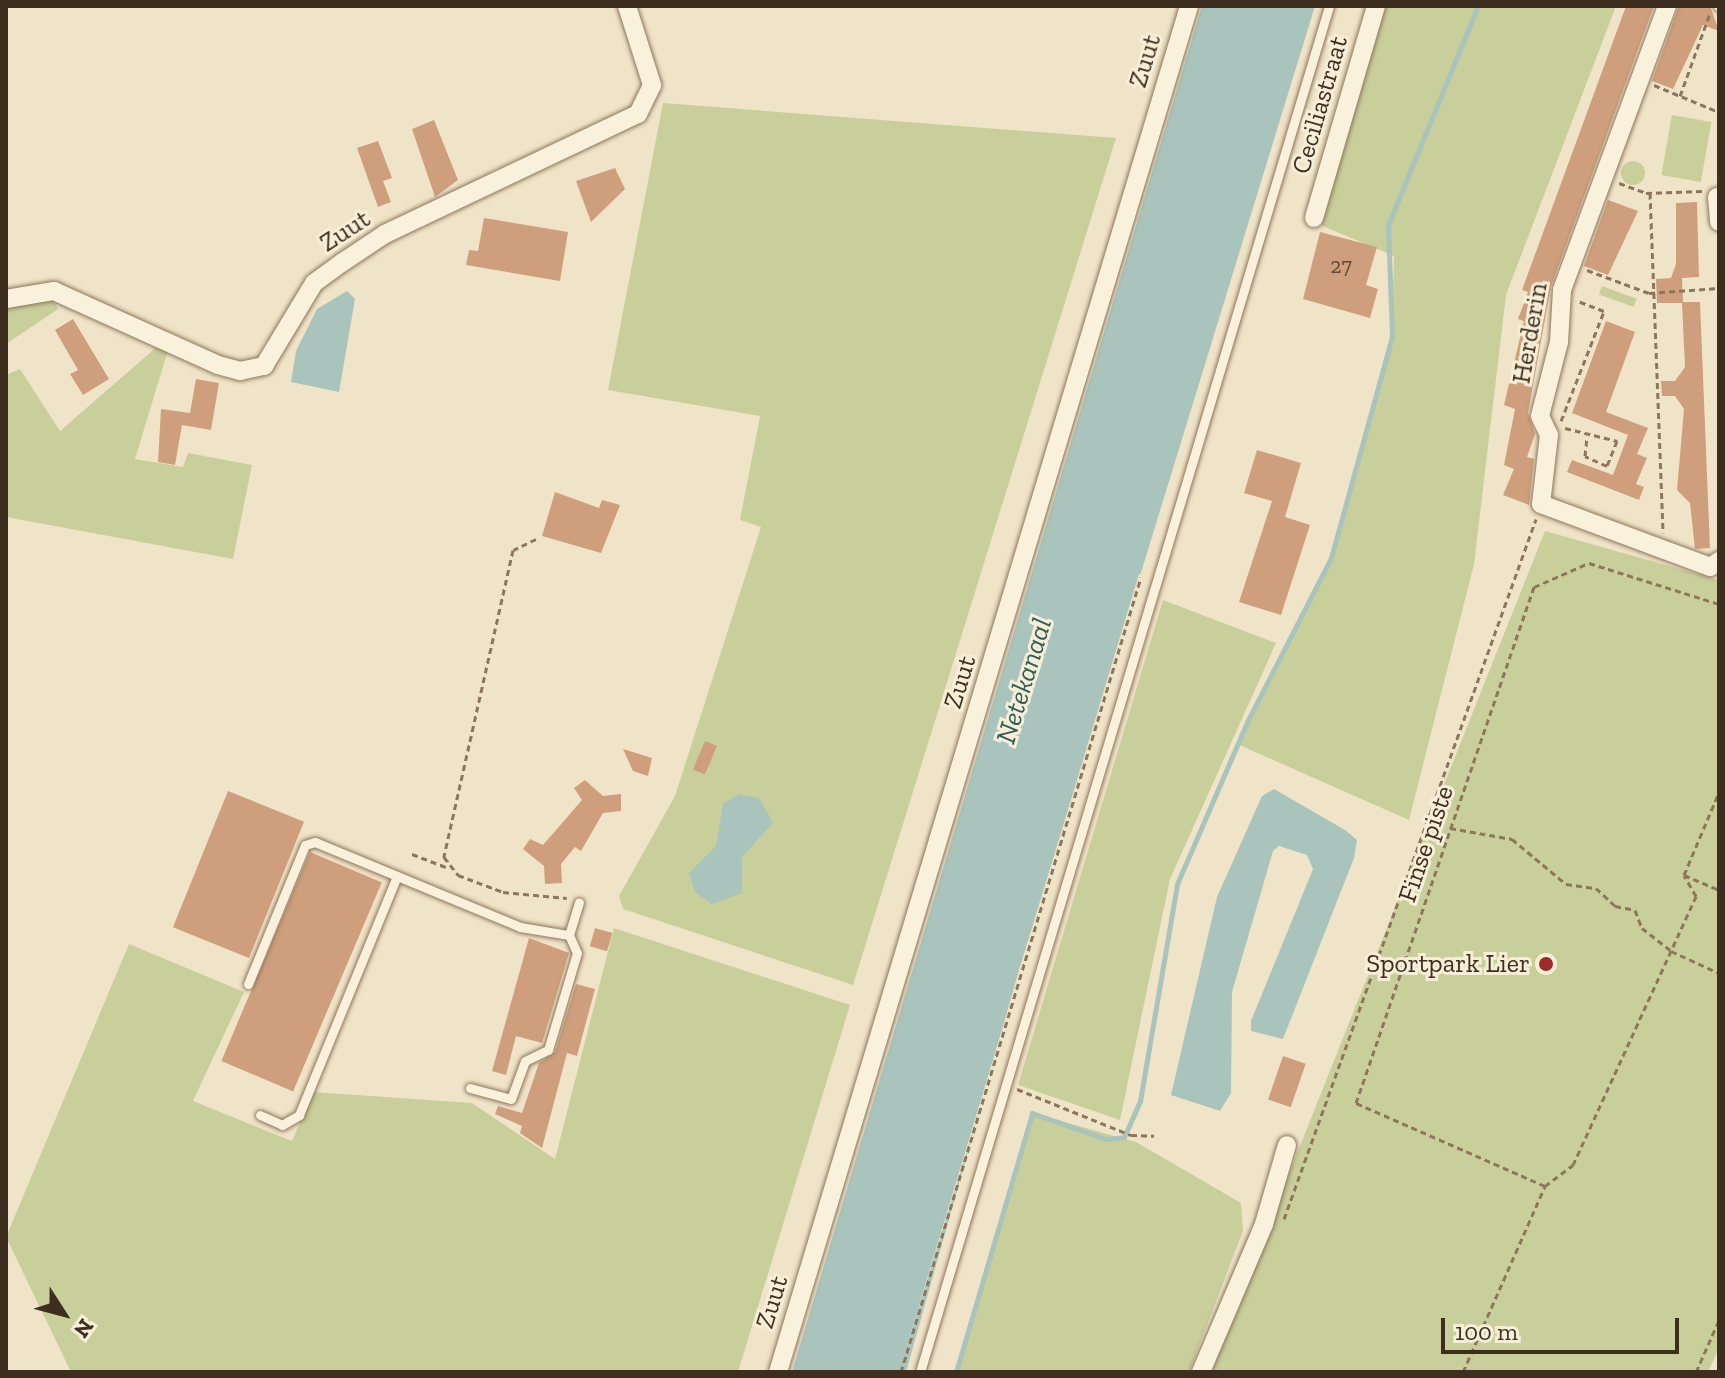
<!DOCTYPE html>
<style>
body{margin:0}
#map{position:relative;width:1725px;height:1378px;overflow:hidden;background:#f0e4c8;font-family:"Zilla Slab",serif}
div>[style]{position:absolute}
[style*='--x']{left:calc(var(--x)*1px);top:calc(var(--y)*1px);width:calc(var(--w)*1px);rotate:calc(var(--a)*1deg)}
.green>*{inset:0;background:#c9cf9b;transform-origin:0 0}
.round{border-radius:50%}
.water>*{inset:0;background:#a9c4bc}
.pier>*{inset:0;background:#f0e4c8}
.stream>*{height:5px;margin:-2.5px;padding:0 2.5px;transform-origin:2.5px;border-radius:2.5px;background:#a9c4bc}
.building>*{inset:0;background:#cf9f7d;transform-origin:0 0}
.path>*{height:3px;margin-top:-1.5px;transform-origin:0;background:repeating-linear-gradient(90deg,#8d765c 0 6px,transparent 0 10px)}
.roads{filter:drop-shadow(0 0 2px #8d765c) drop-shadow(0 0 2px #8d765c)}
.lane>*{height:9px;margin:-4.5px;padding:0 4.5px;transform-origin:4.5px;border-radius:4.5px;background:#faf1dc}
.street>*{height:18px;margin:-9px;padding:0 9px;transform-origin:9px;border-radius:9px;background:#faf1dc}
.dots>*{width:22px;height:22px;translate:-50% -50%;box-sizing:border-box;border:4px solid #f7eed8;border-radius:50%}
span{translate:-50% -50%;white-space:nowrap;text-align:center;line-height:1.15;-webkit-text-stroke:6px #f7eed8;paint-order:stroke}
.number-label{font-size:22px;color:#624a37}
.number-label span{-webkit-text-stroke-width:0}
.street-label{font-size:26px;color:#3d2e20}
.poi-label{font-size:26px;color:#3d2e20}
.right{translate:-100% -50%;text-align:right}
.water-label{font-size:28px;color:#2f5d5a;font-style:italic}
.frame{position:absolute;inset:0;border:8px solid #3d2e20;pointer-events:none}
.north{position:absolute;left:24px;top:1274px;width:80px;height:80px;-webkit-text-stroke:6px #f7eed8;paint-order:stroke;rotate:126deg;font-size:22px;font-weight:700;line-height:32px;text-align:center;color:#3d2e20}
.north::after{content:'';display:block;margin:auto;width:28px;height:36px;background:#3d2e20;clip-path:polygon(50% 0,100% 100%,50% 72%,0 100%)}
.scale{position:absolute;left:1441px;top:1318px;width:238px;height:36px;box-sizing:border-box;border:4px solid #3d2e20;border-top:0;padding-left:10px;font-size:24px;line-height:28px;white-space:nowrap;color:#3d2e20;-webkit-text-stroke:6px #f7eed8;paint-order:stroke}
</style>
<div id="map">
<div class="green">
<i style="clip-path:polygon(1380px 6px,1616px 6px,1506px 295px,1474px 564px,1409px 820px,1237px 744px,1331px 558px,1392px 336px,1394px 256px,1318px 224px)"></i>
<i style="clip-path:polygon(663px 103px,1116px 138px,853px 985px,623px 909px,619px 896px,675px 796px,761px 527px,740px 520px,760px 416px,608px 390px)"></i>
<i style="left:1672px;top:115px;width:40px;height:61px;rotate:10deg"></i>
<i class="round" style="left:1621px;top:161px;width:24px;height:24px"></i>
<i style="left:1602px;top:286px;width:37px;height:9px;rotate:20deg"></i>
<i style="clip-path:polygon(51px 296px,58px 309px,6px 344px,6px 306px)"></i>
<i style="clip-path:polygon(159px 345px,169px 347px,135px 459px,183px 467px,188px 453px,252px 465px,233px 559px,6px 517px,6px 375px,20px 369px,60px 431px)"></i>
<i style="clip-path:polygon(1545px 531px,1719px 580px,1719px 1348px,1708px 1372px,1210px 1372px)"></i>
<i style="clip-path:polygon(1163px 600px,1276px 643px,1170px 879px,1120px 1120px,1018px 1085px)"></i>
<i style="clip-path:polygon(614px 928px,850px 1005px,738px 1372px,71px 1372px,6px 1237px,129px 944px,244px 992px,193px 1101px,292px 1141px,313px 1092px,472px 1103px,555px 1159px)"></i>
<i style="clip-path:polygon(1032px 1113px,1136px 1142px,1241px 1203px,1243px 1231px,1189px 1372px,956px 1372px)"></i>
</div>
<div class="water">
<i style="clip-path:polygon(1202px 6px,1315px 6px,1019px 970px,906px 1372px,792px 1372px)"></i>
<i style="clip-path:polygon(347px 291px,355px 299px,339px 392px,291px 382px,296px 351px,317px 309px)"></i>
<i style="clip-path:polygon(1274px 789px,1345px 830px,1357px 840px,1354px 858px,1283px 1039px,1251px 1031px,1251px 1021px,1313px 869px,1307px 855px,1279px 846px,1273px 851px,1232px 992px,1231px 1093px,1220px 1111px,1171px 1095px,1217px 897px,1262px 796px)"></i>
<i style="clip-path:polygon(739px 794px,759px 798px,773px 823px,742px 857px,742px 893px,712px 904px,695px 892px,689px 873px,716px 846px,723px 804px)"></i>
</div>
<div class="pier">
<i style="clip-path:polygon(1139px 574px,1144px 575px,899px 1372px)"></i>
</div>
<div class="stream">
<i style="--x:956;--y:1372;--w:270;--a:-73.6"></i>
<i style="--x:1032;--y:1113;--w:78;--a:19.4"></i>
<i style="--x:1106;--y:1139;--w:18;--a:-6"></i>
<i style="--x:1124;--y:1137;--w:39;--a:-66"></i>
<i style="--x:1140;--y:1101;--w:220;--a:-80.3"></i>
<i style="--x:1177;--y:884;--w:176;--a:-66.6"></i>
<i style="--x:1247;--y:722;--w:184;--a:-62.9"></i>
<i style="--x:1331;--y:558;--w:230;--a:-74.6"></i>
<i style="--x:1392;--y:336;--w:111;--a:-92.1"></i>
<i style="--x:1388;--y:225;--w:237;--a:-67.7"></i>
</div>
<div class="building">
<i style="clip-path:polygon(1626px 6px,1654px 6px,1551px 286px,1528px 413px,1535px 434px,1527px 457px,1534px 459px,1529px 505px,1503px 495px,1514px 469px,1504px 465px,1515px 409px,1504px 405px,1524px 321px,1518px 319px,1528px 292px,1522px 290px)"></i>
<i style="clip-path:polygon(1679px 6px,1710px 6px,1719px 31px,1703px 25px,1673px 89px,1652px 81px)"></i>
<i style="clip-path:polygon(434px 120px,458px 180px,435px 197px,412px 129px)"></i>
<i style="clip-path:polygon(378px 141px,392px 178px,383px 181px,391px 202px,378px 207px,357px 148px)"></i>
<i style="clip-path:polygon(615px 168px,625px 189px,591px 222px,576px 181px)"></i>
<i style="clip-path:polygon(1608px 200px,1638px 211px,1608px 275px,1584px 266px)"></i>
<i style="clip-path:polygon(1697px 202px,1699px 277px,1682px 278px,1683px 302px,1700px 302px,1710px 548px,1695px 549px,1690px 503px,1677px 490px,1684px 409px,1675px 396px,1662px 396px,1661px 381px,1675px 381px,1685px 367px,1682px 303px,1657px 303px,1656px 279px,1671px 278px,1676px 264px,1676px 203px)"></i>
<i style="clip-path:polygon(484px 218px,568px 232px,560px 281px,466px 265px,469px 250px,478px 251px)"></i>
<i style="clip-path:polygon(1320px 232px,1377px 247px,1366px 285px,1378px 289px,1370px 318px,1303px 299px)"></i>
<i style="clip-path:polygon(73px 319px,109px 379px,83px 395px,70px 374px,78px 370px,55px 330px)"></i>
<i style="clip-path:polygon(1606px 321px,1635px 332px,1606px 412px,1648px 428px,1637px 454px,1647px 458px,1636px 484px,1644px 487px,1639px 500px,1567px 472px,1572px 460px,1613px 475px,1628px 435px,1572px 413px)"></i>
<i style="clip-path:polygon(196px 379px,219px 383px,211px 430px,182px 425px,175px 465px,158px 462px,161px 409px,190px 413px)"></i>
<i style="clip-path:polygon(1257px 450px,1301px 463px,1285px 517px,1310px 525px,1281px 615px,1239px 602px,1272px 501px,1244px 493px)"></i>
<i style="clip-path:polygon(555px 492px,599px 508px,602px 500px,620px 505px,601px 553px,542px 536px)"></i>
<i style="left:705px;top:741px;width:13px;height:31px;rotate:23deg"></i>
<i style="clip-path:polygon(623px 749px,652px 758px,648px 776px,633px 771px)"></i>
<i style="clip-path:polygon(585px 780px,603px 796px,621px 794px,621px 811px,603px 813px,581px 851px,575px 847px,561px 864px,562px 883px,545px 884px,544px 866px,523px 849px,530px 839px,543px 845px,582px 800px,574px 788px)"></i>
<i style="left:228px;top:791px;width:82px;height:147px;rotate:22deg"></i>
<i style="left:310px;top:852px;width:78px;height:227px;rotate:23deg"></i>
<i style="left:595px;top:928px;width:18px;height:19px;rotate:16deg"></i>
<i style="clip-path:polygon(529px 938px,569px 953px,542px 1043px,516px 1036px,506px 1075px,492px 1071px)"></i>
<i style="clip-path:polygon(576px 984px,595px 989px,577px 1056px,567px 1053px,542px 1148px,520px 1133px,522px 1126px,495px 1114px,498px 1106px,522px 1113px,539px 1063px,555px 1052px)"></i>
<i style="left:1283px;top:1056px;width:24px;height:46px;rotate:19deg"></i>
</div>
<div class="path">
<i style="--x:1654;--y:85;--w:70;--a:22.6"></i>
<i style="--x:1680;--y:96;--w:88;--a:-70.1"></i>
<i style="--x:1719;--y:134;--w:9;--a:90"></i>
<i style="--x:1619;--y:183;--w:29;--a:20"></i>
<i style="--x:1646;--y:193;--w:56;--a:-2"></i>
<i style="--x:1650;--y:193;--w:340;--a:87.8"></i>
<i style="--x:1587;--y:270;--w:66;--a:20.4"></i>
<i style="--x:1649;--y:293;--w:70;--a:-4.1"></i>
<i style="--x:1561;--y:421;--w:118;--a:-68.6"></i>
<i style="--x:1604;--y:311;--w:30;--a:-159"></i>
<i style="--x:1565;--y:428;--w:54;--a:14"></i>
<i style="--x:1617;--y:441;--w:27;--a:112"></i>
<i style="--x:1607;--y:466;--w:24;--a:-156"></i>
<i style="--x:1585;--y:456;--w:19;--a:-84"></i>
<i style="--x:536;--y:539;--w:25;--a:154"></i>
<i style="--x:513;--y:550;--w:315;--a:102.7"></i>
<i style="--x:444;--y:857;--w:23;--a:52"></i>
<i style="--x:458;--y:875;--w:48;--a:20.7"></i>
<i style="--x:503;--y:892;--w:64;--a:5.4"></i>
<i style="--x:1450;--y:828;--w:63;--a:10.1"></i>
<i style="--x:1512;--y:839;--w:70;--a:39.8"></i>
<i style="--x:1566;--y:884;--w:30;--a:8"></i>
<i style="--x:1596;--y:888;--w:26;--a:43"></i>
<i style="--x:1615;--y:906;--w:20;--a:11"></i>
<i style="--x:1635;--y:910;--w:19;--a:69"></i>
<i style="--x:1642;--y:928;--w:37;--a:38"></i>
<i style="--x:1671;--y:951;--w:53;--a:24.6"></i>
<i style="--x:412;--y:854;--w:39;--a:21"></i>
<i style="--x:1684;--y:875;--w:90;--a:-67.1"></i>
<i style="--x:1684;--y:875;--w:38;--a:23"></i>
<i style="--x:1017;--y:1089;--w:123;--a:22"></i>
<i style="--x:1131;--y:1135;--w:23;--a:2"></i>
<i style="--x:1545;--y:1186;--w:206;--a:-156.3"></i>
<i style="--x:1356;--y:1103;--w:546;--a:-70.97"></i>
<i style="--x:1534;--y:587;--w:60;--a:-23.6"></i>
<i style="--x:1589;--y:563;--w:136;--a:17.5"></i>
<i style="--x:1284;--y:1219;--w:744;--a:-70.2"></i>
<i style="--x:901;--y:1372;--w:830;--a:-73.2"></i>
<i style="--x:1463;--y:1372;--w:203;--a:-66.2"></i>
<i style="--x:1545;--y:1186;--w:35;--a:-37"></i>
<i style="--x:1573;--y:1165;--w:296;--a:-65.4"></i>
<i style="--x:1696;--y:896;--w:24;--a:-120"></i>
<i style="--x:1696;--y:1372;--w:57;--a:-66.1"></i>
</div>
<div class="roads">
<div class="lane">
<i style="--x:1718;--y:6;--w:1;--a:0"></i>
<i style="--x:248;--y:984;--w:150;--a:-67.7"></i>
<i style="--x:305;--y:845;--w:10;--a:-17"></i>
<i style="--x:315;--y:842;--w:222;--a:22.5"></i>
<i style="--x:520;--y:927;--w:50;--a:9.3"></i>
<i style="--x:569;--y:935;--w:34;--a:-73"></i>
<i style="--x:470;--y:1088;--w:42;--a:15"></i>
<i style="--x:511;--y:1099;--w:40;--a:-69.8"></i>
<i style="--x:525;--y:1061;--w:25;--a:-26"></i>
<i style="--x:548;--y:1050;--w:101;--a:-73.4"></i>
<i style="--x:577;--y:953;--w:20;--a:-114"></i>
<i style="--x:260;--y:1115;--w:24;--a:24"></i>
<i style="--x:282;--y:1125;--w:20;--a:-30"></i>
<i style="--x:299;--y:1115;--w:258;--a:-67.7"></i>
<i style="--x:920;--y:1372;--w:1426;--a:-73.33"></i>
</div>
<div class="street">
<i style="--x:1667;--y:6;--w:303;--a:110.3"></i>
<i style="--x:1562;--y:290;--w:52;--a:93.3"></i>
<i style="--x:1559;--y:342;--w:76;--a:104.4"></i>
<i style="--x:1540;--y:416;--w:21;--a:65"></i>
<i style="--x:1549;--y:435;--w:69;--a:96.6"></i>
<i style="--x:1541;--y:504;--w:180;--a:20.4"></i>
<i style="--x:1710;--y:567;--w:11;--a:-34"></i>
<i style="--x:1717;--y:197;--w:25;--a:85"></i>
<i style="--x:1314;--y:218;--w:221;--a:-73.7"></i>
<i style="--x:6;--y:299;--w:49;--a:-9.5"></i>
<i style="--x:54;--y:291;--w:180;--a:24.3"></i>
<i style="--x:218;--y:365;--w:23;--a:15"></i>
<i style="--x:240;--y:371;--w:25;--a:-12"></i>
<i style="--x:264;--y:366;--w:97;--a:-58.9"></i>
<i style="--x:314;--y:283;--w:36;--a:-36"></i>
<i style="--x:343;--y:262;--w:50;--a:-33.7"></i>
<i style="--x:385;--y:234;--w:280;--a:-25.4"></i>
<i style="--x:638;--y:114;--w:32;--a:-64"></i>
<i style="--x:652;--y:85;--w:83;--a:-107.6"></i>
<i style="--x:778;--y:1372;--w:1426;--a:-73.25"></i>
<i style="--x:1201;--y:1372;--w:161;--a:-66.9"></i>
<i style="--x:1264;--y:1224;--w:82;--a:-73.8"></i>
</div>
</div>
<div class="dots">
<i style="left:1546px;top:964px;background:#9e2a2b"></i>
</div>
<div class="number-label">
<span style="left:1341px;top:266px">27</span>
</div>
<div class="street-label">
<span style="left:1145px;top:61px;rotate:-73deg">Zuut</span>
<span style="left:1320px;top:105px;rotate:-74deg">Ceciliastraat</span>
<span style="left:345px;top:231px;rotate:-33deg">Zuut</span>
<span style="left:1530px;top:333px;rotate:-80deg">Herderin</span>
<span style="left:960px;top:682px;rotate:-73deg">Zuut</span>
<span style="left:1426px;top:844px;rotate:-71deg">Finse piste</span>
<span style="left:772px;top:1302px;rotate:-73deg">Zuut</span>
</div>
<div class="poi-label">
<span class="right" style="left:1530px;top:964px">Sportpark Lier</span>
</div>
<div class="water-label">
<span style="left:1024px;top:681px;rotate:-73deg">Netekanaal</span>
</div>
<div class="frame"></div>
<div class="north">N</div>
<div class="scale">100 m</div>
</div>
